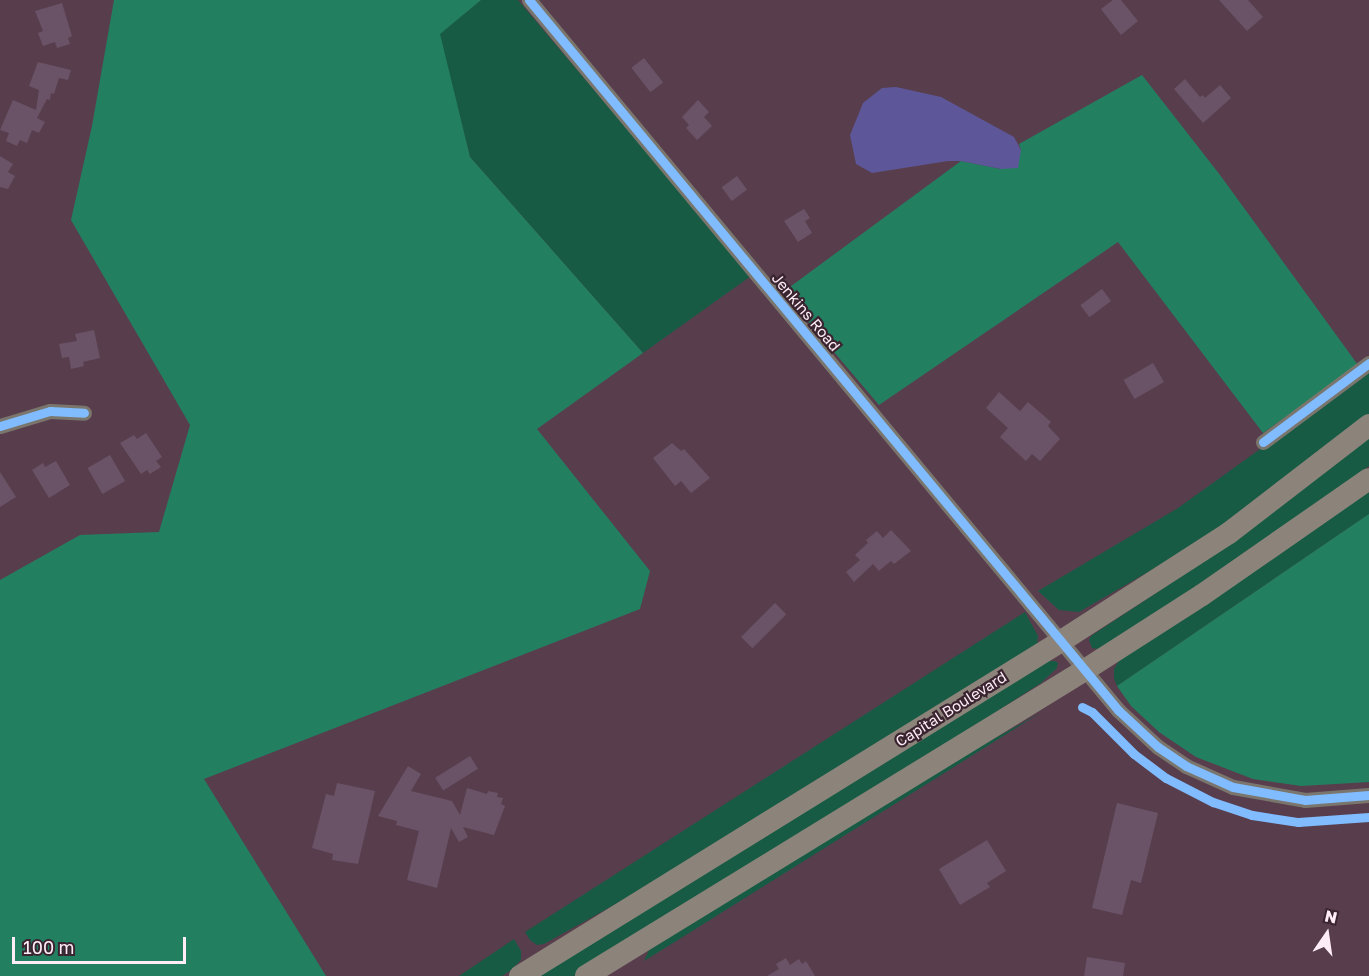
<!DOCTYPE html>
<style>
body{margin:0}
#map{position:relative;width:1369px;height:976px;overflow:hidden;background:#583e4d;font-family:"Golos Text",sans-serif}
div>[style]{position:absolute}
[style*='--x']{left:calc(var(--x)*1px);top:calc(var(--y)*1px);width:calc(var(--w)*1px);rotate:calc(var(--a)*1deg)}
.green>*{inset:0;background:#185b45}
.forest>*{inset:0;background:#228061}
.water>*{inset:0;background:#5d5799}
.building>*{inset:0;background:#6a5366;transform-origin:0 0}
.minor>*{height:15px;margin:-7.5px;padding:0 7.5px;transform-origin:7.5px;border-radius:7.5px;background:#7b766d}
.highway>*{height:22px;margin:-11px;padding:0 11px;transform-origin:11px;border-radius:11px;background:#8c847a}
.cycleway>*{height:9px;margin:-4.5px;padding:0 4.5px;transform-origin:4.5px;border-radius:4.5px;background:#80bcff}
span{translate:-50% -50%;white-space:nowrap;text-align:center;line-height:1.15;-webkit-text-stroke:4.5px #392430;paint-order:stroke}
.street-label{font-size:15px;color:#feedf6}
.north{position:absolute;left:1297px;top:904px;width:60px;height:60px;-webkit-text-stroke:4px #392430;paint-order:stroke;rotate:13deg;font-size:16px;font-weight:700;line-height:24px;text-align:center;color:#feedf6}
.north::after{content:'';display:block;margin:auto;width:21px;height:27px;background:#feedf6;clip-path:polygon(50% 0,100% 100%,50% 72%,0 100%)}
.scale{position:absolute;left:12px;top:937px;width:174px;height:27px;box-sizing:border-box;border:3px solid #feedf6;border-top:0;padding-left:8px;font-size:18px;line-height:21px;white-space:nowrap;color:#feedf6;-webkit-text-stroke:4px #392430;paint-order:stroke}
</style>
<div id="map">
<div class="green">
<i style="clip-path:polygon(481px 0,518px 0,751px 276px,643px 353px,470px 157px,439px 34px)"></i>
<i style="clip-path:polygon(1369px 371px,1369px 417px,1266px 495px,1184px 551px,1079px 612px,1059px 610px,1038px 591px,1178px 508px)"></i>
<i style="clip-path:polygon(1369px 435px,1369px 466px,1162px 611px,1098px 649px,1092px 648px,1089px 640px,1091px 636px,1191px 570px)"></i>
<i style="clip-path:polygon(1369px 492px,1369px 514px,1117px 686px,1114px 678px,1114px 669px,1121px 657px)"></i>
<i style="clip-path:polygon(1025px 612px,1038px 636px,1037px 646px,664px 877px,544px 944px,537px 945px,530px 940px,525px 932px)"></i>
<i style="clip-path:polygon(1048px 661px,1055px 661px,1058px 663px,1057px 668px,1041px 683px,836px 815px,575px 976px,532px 976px)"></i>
<i style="clip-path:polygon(1040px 713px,670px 945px,644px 961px,649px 950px,915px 783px)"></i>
<i style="clip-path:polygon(514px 939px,521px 951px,521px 960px,510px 971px,502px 976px,459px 976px)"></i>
</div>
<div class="forest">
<i style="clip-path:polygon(114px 0,481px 0,440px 34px,470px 157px,643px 353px,537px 429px,650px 571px,640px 609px,204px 779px,326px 976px,0 976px,0 580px,80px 535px,159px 532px,190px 425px,71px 220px,92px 126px)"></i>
<i style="clip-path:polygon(1142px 75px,1220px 175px,1358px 365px,1263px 433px,1118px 242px,879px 405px,783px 292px,961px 161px,1001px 169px,1021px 150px,1019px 144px)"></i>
<i style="clip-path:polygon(1369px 514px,1369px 782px,1301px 786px,1253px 779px,1196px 757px,1159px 732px,1131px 706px,1117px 686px)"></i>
</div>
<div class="water">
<i style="clip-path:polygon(896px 87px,941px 97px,1014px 137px,1021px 150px,1018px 168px,1001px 169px,961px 161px,948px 161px,872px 173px,856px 164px,850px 135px,863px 103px,882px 88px)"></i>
</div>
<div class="building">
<i style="clip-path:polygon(1113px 0,1121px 0,1138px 21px,1121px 35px,1101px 9px)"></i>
<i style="clip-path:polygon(1219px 0,1248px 0,1263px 17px,1247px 31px)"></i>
<i style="clip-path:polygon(62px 3px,72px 36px,68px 38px,70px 44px,57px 48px,55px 42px,43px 46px,38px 33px,43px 31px,35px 11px)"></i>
<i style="left:644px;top:58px;width:31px;height:16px;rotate:52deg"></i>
<i style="clip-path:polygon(38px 62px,71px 70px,68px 80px,59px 78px,54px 94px,51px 93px,50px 100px,47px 99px,37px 118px,45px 122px,39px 133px,32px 130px,27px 143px,20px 140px,17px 146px,6px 141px,9px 133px,0 130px,13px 100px,36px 110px,39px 90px,29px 86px)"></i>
<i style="clip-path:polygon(1185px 79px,1200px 97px,1203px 95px,1205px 98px,1220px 85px,1231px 98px,1203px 123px,1174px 89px)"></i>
<i style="clip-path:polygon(698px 100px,709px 112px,704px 117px,712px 126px,697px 140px,686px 128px,689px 125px,682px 117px)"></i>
<i style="clip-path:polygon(0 156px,13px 164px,8px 172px,15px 176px,8px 189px,0 187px)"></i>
<i style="left:737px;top:176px;width:17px;height:19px;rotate:54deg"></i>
<i style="clip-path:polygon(804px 209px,810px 218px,805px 221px,812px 233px,798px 242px,784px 221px)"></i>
<i style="left:1102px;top:289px;width:15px;height:27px;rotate:53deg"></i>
<i style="clip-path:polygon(94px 330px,100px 358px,83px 362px,84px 366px,71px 369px,69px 357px,62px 358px,59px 344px,77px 341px,75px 334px)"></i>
<i style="left:1153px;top:363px;width:22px;height:34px;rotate:60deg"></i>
<i style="clip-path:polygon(999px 392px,1020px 411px,1028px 402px,1051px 422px,1048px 426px,1060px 439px,1040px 461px,1032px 454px,1026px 461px,1000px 437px,1008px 428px,986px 408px)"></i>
<i style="clip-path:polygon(146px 433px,162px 457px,156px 461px,161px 467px,150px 474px,147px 470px,141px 474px,120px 443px,134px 435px,137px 439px)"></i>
<i style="clip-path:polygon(672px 443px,681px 451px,684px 449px,710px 478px,691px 493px,681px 481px,675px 486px,653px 458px)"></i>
<i style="left:110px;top:455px;width:30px;height:26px;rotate:60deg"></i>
<i style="clip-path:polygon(56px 461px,70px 485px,49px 498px,32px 470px,43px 463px,45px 467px)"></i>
<i style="clip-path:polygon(0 472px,16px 497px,0 507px)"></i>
<i style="clip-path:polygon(891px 530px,911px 551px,894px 564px,891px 561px,879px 571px,873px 564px,854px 582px,846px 572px,860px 560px,855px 555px,868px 543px,866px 540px,877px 531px,883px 538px)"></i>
<i style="left:775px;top:603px;width:16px;height:48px;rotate:45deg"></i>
<i style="left:470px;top:756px;width:15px;height:41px;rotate:58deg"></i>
<i style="clip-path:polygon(408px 766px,421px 774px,411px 791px,452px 801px,460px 815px,467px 788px,487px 794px,488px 791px,498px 793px,497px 797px,503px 798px,501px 804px,505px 806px,494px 835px,463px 827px,468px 837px,459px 842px,451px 828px,437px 888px,407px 880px,419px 831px,396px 825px,397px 821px,378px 816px)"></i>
<i style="clip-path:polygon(337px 783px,375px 791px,358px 864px,332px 860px,333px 854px,312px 848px,326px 794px,334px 796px)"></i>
<i style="clip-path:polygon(1117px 803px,1158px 813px,1141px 883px,1131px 880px,1122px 915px,1092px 908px)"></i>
<i style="clip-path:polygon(987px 840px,1006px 871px,987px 883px,990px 887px,960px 905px,939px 869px)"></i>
<i style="clip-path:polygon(1087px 957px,1125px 963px,1123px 976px,1084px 976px)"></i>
<i style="clip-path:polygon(786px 958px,790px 965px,799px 959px,802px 964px,806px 961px,815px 976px,767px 976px,779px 969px,776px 964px)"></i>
</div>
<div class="minor">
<i style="--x:529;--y:0;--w:923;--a:50.32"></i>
<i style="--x:1118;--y:710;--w:54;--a:42.8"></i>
<i style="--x:1158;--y:747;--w:34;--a:34"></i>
<i style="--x:1186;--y:766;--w:51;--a:24.1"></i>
<i style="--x:1233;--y:787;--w:73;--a:10.2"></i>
<i style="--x:1305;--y:800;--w:64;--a:-4.5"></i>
<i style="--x:0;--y:426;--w:52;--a:-16.7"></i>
<i style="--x:50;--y:411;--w:34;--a:3"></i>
<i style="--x:1263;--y:442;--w:132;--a:-36.7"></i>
</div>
<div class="highway">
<i style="--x:520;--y:976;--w:639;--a:-31.75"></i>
<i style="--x:1063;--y:640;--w:197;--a:-32.8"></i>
<i style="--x:1229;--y:533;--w:177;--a:-37.6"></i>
<i style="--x:586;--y:976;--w:585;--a:-31.52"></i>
<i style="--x:1085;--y:670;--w:139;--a:-32.7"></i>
<i style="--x:1202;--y:595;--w:203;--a:-34.8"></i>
</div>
<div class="cycleway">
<i style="--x:529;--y:0;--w:923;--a:50.32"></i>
<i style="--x:1118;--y:710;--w:54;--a:42.8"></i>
<i style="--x:1158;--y:747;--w:34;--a:34"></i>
<i style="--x:1186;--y:766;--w:51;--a:24.1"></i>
<i style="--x:1233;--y:787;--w:73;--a:10.2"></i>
<i style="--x:1305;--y:800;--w:64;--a:-4.5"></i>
<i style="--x:0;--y:426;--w:52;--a:-16.7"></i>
<i style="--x:50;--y:411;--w:34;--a:3"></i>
<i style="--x:1263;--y:442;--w:132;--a:-36.7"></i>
<i style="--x:1082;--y:707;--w:11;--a:27"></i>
<i style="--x:1092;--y:712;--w:59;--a:45"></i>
<i style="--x:1134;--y:754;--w:40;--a:37"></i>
<i style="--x:1166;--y:778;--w:53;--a:27.1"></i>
<i style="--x:1213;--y:802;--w:41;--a:18.4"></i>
<i style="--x:1252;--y:815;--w:47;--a:8.7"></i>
<i style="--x:1298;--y:822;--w:71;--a:-4"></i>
</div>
<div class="street-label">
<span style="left:806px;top:312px;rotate:50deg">Jenkins Road</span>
<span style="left:951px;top:709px;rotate:-32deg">Capital Boulevard</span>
</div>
<div class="north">N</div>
<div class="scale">100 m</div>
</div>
